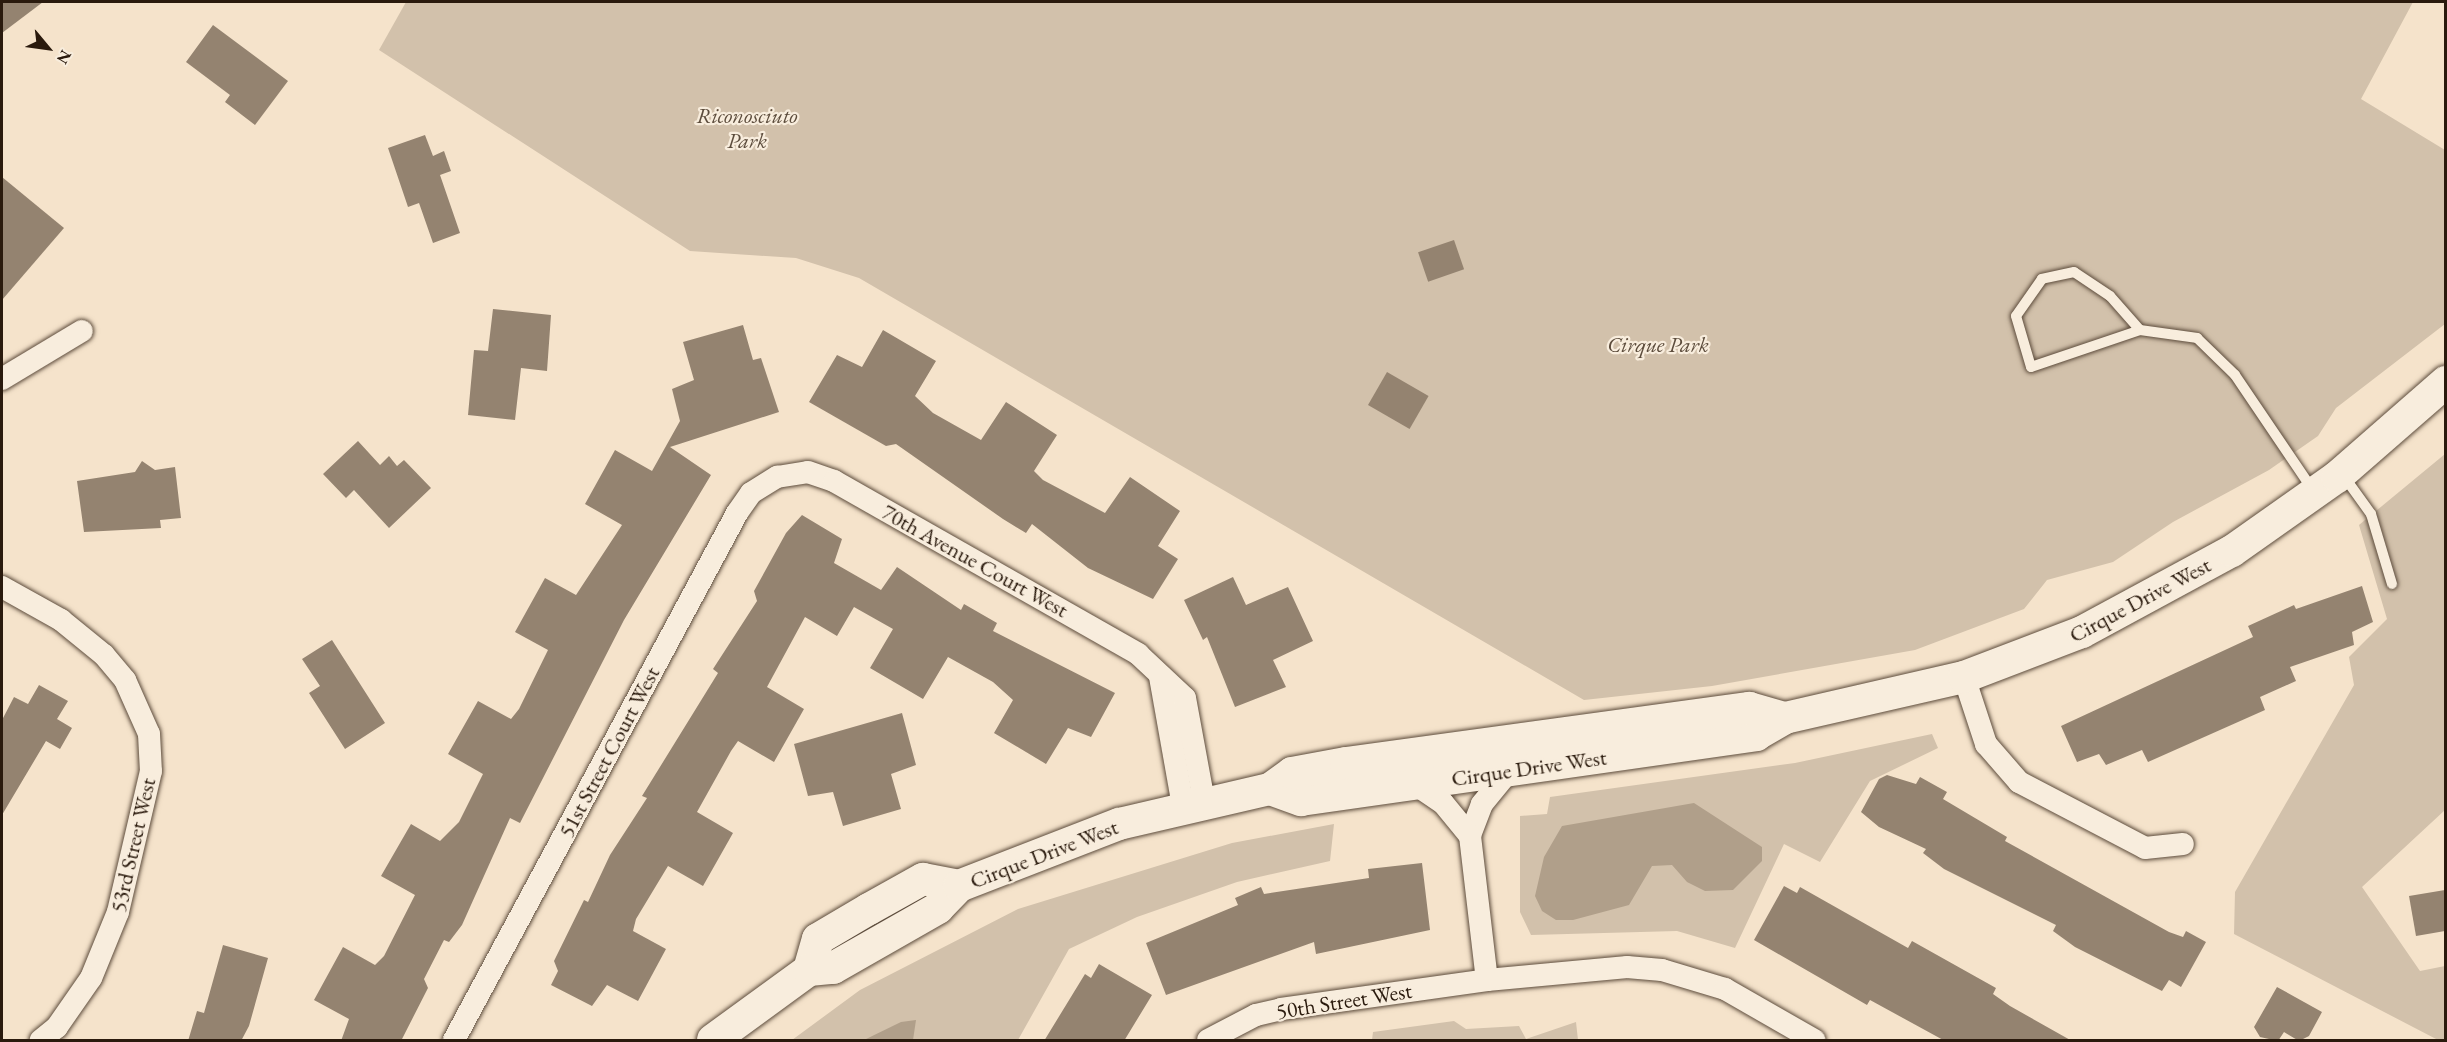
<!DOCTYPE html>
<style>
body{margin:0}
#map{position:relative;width:2447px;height:1042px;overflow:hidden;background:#f5e3cb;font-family:"EB Garamond",serif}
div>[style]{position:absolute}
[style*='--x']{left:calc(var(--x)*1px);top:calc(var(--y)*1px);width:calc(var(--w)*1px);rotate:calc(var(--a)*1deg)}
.green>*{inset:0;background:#d2c1ab}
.water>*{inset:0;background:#b09f8a}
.building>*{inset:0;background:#948370;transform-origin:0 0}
.roads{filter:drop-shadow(0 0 2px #5d4c3c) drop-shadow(0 0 2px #5d4c3c)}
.lane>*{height:10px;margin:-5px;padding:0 5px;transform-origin:5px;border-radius:5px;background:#f8eddd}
.street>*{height:22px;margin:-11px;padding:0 11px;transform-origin:11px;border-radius:11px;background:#f8eddd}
.secondary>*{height:32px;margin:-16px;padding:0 16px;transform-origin:16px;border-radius:16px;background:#f8eddd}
span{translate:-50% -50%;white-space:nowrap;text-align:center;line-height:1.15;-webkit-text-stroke:4.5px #f8eddd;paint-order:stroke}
.park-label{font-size:22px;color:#5c4c3c;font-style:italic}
.street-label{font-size:22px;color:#2a1a0d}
.frame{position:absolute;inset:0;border:3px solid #2a1a0d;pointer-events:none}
.north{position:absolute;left:18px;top:18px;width:60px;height:60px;-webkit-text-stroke:4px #f8eddd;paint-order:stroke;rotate:119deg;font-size:16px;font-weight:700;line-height:24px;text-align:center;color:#2a1a0d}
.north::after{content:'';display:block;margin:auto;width:21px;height:27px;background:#2a1a0d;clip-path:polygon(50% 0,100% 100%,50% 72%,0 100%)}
</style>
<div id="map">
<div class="green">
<i style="clip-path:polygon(406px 2px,2413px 2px,2361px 99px,2445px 150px,2445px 324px,2336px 408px,2318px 436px,2269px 470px,2173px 522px,2113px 562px,2047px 580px,2024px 609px,1915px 650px,1712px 686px,1584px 700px,859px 278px,796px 258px,690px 251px,379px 50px)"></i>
<i style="clip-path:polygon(2445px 454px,2445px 810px,2362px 887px,2420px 971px,2445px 966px,2445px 1040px,2438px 1040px,2234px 934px,2235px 892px,2354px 685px,2349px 657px,2387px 619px,2359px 525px)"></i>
<i style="clip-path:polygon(1932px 734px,1938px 748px,1870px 781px,1820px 862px,1784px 844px,1735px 948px,1677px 931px,1531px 935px,1520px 912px,1520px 816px,1547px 814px,1550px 797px,1795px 763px)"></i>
<i style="clip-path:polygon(1334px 824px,1330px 861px,1237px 882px,1137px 917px,1069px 949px,1018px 1040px,792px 1040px,860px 990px,1018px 909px,1232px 843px)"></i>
<i style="clip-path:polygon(1454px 1021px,1466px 1029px,1519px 1026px,1526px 1039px,1576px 1022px,1578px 1040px,1372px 1040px,1373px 1032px)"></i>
</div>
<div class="water">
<i style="clip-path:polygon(1694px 803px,1762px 847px,1762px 861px,1733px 890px,1705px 891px,1687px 882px,1672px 865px,1652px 866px,1629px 905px,1573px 920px,1556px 920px,1542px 911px,1535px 896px,1544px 857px,1562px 826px)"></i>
<i style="clip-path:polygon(916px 1020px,913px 1040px,864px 1040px,901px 1022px)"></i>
</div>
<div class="building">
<i style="clip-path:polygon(2px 2px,43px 2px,2px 33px)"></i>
<i style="clip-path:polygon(213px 25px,288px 81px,255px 125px,225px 102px,230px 95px,186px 62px)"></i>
<i style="clip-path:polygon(425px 135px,433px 156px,444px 151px,451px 171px,440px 175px,460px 233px,433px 243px,419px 203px,408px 207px,388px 148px)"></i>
<i style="clip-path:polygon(2px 177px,64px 228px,2px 300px)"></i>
<i style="left:1454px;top:240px;width:31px;height:38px;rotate:71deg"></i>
<i style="clip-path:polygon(493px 309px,551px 315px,547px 371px,521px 368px,515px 420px,468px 415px,474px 350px,488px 351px)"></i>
<i style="clip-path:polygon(743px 325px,753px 360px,761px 358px,779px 412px,670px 447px,711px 475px,624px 620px,520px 823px,510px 818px,462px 925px,449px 942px,444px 940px,424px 979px,428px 988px,401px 1041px,341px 1041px,349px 1019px,314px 1000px,343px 947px,375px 965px,384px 956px,415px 895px,381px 876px,411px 824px,440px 841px,459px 822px,483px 774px,448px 754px,478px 701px,511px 719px,519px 709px,548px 650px,515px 632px,545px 578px,576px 595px,622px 525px,585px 504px,615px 450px,652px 471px,680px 421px,672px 389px,694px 380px,683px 342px)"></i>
<i style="clip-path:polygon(883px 330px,936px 361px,915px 396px,933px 413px,981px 440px,1006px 402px,1057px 435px,1034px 471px,1043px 480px,1105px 513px,1130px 477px,1180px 511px,1158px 546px,1178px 559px,1153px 599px,1088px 568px,1032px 524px,1026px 533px,1003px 519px,896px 444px,886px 446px,809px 402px,837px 355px,862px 367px)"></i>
<i style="left:1387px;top:372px;width:48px;height:38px;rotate:30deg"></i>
<i style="clip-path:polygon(358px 441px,380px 465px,389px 456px,397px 466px,404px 460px,431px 488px,389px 528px,354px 490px,346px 498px,323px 474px)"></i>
<i style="clip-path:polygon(142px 461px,155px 470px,175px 467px,181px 518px,160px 520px,161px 528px,84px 532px,77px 481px,135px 472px)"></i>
<i style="clip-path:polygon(802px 515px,842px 539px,834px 563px,881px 590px,897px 567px,961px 610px,964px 604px,997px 623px,993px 631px,1115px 693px,1091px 737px,1068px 728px,1046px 764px,994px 733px,1013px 700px,993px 682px,948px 657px,923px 699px,870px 668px,893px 629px,854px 607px,837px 636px,805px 617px,767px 687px,804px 709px,774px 762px,738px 741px,731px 751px,697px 812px,733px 833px,703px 886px,668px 866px,636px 919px,633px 931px,666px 949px,638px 1001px,607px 985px,592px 1006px,551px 985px,558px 971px,554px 961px,584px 900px,588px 902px,610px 855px,647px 798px,642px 796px,718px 673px,713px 669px,757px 601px,754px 591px,786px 533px)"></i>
<i style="clip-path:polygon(1233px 577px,1246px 605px,1288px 587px,1313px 641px,1273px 660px,1286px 687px,1235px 707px,1207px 637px,1203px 640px,1184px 600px)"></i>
<i style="clip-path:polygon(2362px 586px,2373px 622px,2352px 632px,2354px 645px,2290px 667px,2296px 681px,2260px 697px,2265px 710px,2148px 762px,2142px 750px,2106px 765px,2099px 754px,2077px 762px,2061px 726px,2253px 637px,2248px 626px,2294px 605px,2296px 609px)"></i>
<i style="clip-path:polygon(332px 640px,385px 723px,345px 749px,309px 693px,320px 686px,302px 659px)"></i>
<i style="clip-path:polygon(39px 685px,68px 701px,57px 719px,72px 728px,60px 749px,46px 741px,2px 815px,2px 720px,14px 697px,28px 704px)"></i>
<i style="clip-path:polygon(902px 713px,916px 765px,891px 774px,901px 809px,843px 826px,833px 792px,808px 796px,794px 744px)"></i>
<i style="clip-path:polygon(1887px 775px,1916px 784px,1920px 777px,1947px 792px,1943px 799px,2007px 837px,2005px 841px,2169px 932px,2183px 937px,2186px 931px,2206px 942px,2181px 987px,2169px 980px,2162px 991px,2075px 947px,2053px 931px,2056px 925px,1944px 869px,1923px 853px,1926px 849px,1879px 827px,1861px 812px,1879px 779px)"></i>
<i style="clip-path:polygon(1422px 863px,1430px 930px,1316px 954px,1314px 942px,1166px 995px,1146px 943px,1238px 905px,1235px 898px,1261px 887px,1264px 894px,1369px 878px,1368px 869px)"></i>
<i style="clip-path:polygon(1784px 886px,1797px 893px,1800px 887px,1908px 948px,1912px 941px,1996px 988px,1993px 994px,2010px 1006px,2072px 1041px,1945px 1041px,1870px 1000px,1867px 1005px,1754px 940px)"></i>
<i style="clip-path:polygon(2445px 890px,2445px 931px,2416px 936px,2409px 896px)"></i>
<i style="clip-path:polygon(223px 945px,268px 958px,249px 1026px,241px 1041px,188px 1041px,197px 1011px,204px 1013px)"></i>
<i style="clip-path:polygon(1099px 964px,1152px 995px,1124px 1041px,1044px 1041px,1085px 974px,1091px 978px)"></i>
<i style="clip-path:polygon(2277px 987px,2322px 1012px,2309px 1036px,2299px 1041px,2284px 1032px,2278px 1041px,2260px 1037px,2254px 1027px)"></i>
</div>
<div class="roads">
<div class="lane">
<i style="--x:2140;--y:330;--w:45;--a:-131.4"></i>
<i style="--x:2110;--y:296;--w:43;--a:-146.3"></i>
<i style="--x:2074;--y:272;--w:33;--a:168"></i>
<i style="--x:2042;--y:279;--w:45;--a:125.1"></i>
<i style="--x:2016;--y:316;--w:53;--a:73.6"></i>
<i style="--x:2031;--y:367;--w:115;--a:-18.7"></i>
<i style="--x:2140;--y:330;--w:58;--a:8"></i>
<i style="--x:2197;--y:338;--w:53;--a:44.2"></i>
<i style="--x:2235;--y:375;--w:139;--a:55.9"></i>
<i style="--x:2343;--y:475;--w:48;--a:54.3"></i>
<i style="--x:2371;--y:514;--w:73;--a:73.3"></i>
</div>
<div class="street">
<i style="--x:2;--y:379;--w:93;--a:-31"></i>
<i style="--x:2;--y:587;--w:68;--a:29.2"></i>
<i style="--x:61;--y:620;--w:55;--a:39.1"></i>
<i style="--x:104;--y:655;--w:33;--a:50"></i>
<i style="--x:125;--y:680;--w:59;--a:66"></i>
<i style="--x:149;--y:734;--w:37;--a:87"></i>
<i style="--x:151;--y:771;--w:145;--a:103.2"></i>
<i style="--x:118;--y:912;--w:71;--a:112.2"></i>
<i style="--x:91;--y:978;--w:60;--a:124.8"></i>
<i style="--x:57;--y:1027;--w:21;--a:141"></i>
<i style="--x:1160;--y:677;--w:131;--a:79.9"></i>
<i style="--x:1964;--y:677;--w:71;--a:71.8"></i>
<i style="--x:1986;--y:744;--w:50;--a:49"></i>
<i style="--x:2019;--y:782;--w:142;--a:27.6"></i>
<i style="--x:2145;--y:848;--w:38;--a:-6"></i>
<i style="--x:1509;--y:771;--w:43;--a:129.3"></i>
<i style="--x:1482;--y:804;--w:34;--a:111"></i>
<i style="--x:1470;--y:836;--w:145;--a:83.3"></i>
<i style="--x:1487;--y:980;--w:141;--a:-5.3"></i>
<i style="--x:1627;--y:967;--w:35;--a:5"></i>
<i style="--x:1662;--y:970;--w:66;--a:16.8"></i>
<i style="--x:1725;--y:989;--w:103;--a:29.8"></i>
<i style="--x:1413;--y:783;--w:36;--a:34"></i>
<i style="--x:1443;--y:803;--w:43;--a:50.7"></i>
<i style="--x:454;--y:1040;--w:598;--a:-61.76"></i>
<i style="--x:737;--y:513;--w:24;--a:-55"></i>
<i style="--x:751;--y:493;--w:31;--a:-32"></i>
<i style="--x:777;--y:477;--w:31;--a:-9"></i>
<i style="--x:808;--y:472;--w:28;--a:19"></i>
<i style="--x:834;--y:481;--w:350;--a:29.6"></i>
<i style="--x:1138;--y:654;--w:64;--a:43.1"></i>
<i style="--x:1185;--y:698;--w:106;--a:79.6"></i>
<i style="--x:1208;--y:1040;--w:54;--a:-27.5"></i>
<i style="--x:1256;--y:1015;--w:26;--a:-13"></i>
<i style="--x:1281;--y:1009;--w:208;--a:-8"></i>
</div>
<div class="secondary">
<i style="--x:1270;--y:789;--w:33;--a:20"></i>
<i style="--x:1301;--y:800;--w:460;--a:-8.1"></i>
<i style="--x:1756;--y:735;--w:34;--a:-30"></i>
<i style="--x:1785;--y:718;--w:184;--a:-12.9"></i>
<i style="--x:1964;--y:677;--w:126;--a:-20.9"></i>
<i style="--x:2082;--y:632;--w:170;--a:-28.4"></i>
<i style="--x:2232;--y:551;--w:128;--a:-35.2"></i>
<i style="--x:2337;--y:477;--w:145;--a:-41.1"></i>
<i style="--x:809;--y:970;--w:32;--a:-74"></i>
<i style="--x:818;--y:939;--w:59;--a:-30.5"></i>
<i style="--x:869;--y:909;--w:62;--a:-29.1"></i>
<i style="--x:923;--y:879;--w:37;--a:11"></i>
<i style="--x:713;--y:1040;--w:119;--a:-36.1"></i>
<i style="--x:809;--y:970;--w:24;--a:-5"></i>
<i style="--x:833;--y:968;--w:121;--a:-29.7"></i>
<i style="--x:938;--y:908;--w:30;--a:-46"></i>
<i style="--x:959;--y:886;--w:172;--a:-21.2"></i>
<i style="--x:1119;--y:824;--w:155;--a:-13.1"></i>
<i style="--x:1270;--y:789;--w:27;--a:-36"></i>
<i style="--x:1292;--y:773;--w:55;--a:-10.5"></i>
<i style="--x:1346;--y:763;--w:407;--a:-7.8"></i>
<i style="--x:1749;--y:708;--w:37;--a:16"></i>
</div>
</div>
<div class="park-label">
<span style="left:747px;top:128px">Riconosciuto<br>Park</span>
<span style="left:1658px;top:345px">Cirque Park</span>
</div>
<div class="street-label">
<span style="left:975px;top:561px;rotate:29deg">70th Avenue Court West</span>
<span style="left:2140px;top:600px;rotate:-28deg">Cirque Drive West</span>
<span style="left:609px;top:752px;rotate:-62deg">51st Street Court West</span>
<span style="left:1529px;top:768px;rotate:-8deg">Cirque Drive West</span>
<span style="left:133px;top:845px;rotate:-77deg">53rd Street West</span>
<span style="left:1044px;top:854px;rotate:-21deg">Cirque Drive West</span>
<span style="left:1344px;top:1001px;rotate:-9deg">50th Street West</span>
</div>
<div class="frame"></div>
<div class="north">N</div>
</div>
